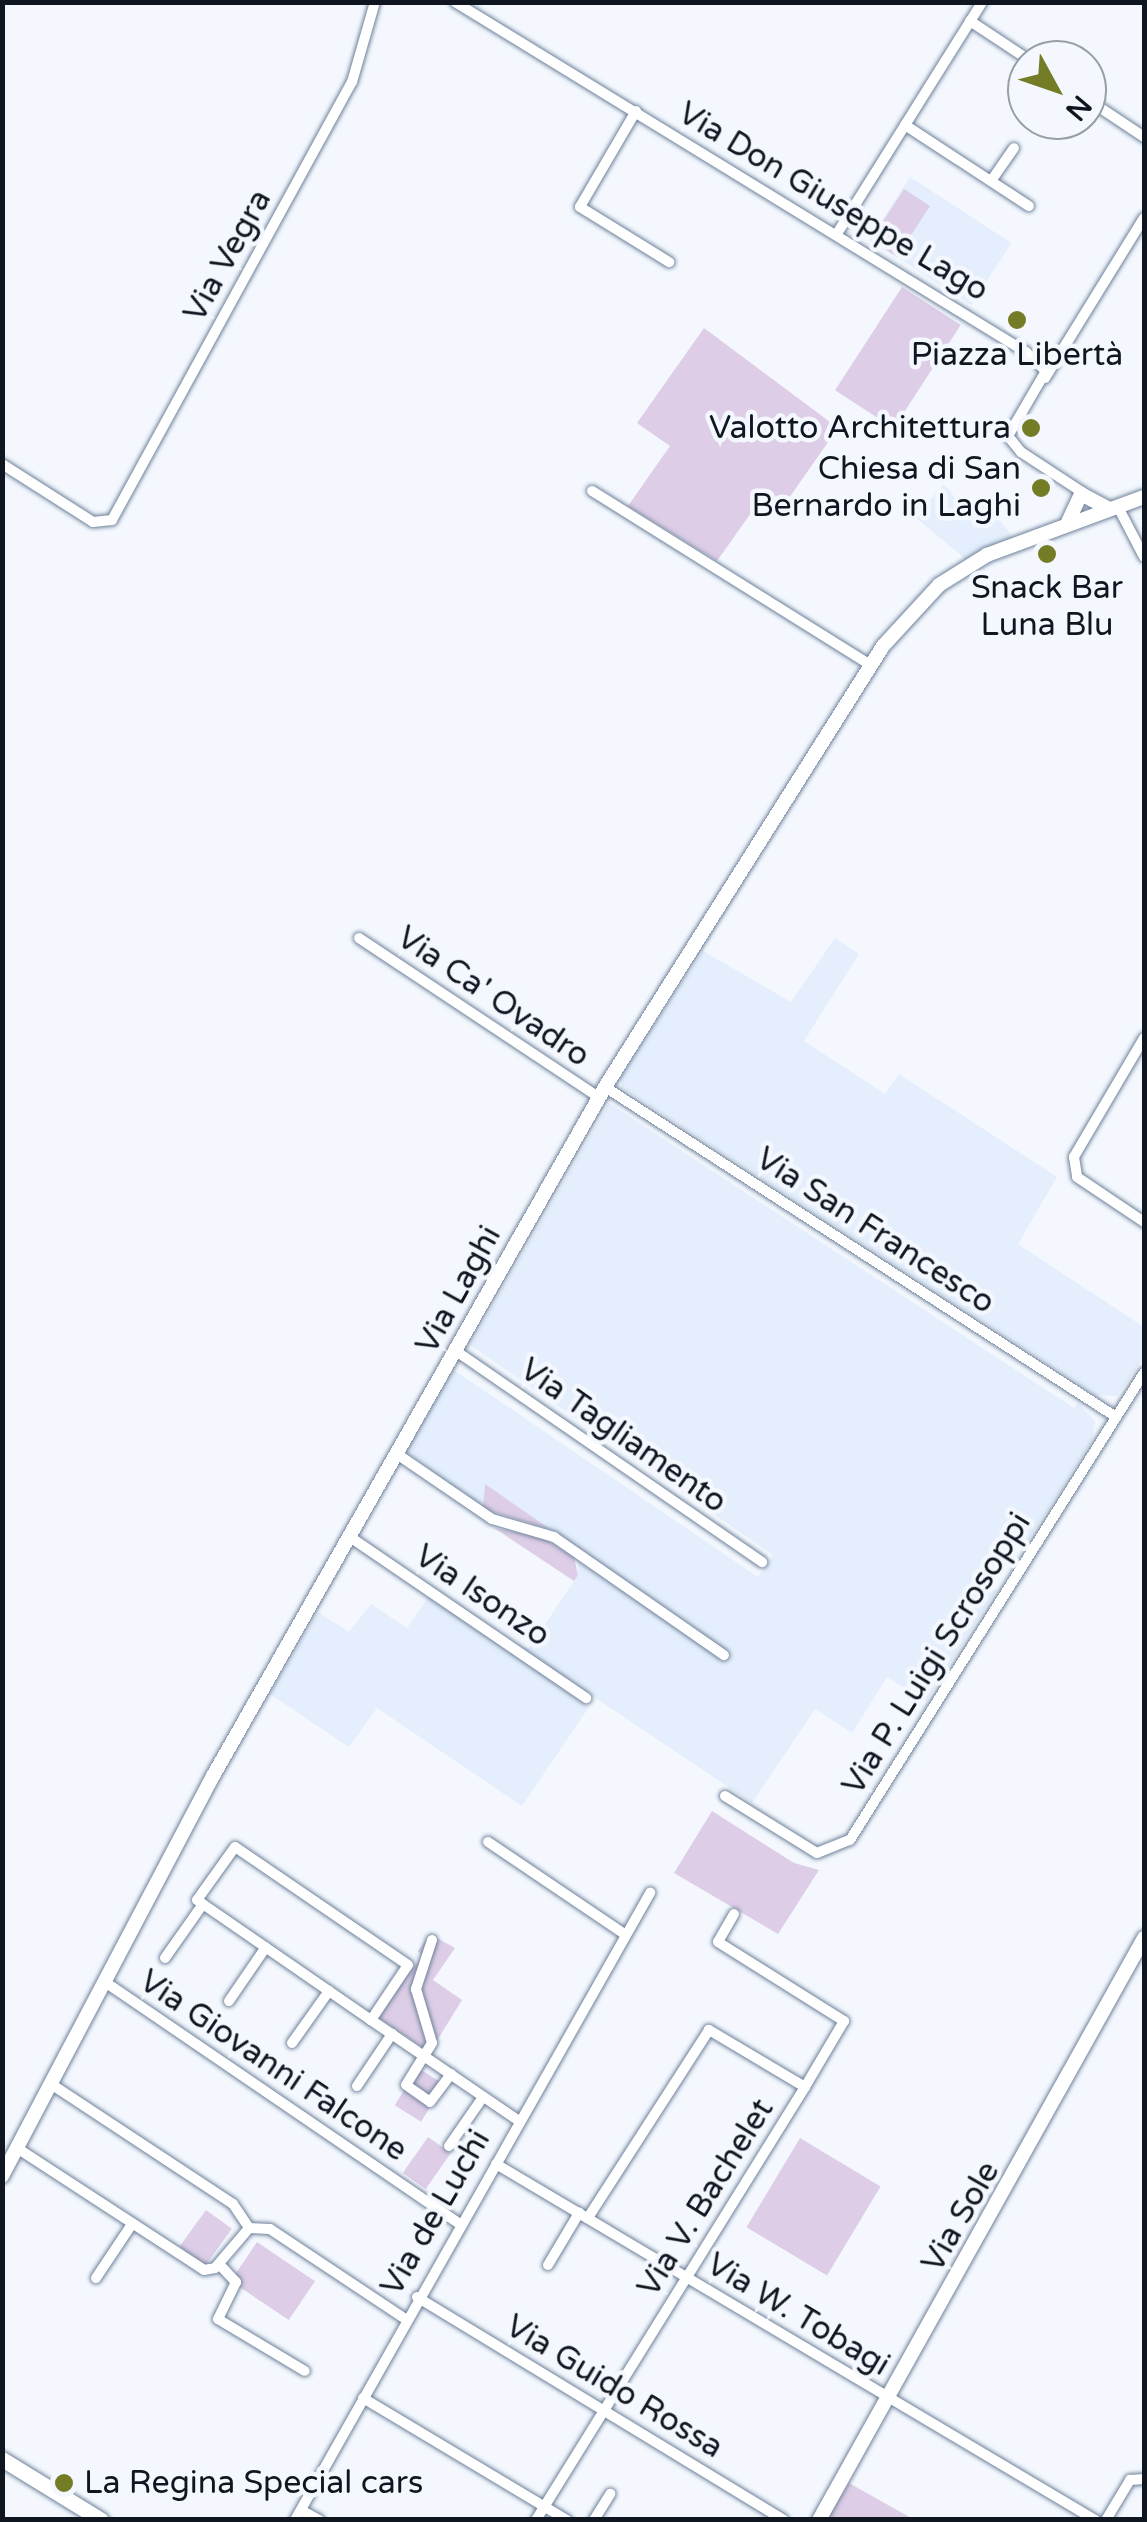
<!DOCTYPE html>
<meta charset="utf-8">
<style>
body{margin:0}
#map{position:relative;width:1147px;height:2522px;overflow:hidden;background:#f4f8fe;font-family:"Varela Round",sans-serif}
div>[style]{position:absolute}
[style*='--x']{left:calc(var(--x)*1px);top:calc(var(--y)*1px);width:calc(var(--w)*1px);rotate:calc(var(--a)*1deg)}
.built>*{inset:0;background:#e4eefc;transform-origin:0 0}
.green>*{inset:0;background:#ddcde7;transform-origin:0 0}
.roads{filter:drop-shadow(0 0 2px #6e819a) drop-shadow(0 0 2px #6e819a)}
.street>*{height:10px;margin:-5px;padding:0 5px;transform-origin:5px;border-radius:5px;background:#fff}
.secondary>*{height:14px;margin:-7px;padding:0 7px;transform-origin:7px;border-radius:7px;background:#fff}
.primary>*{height:15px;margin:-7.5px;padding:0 7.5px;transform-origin:7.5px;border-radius:7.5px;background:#fff}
.dots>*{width:28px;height:28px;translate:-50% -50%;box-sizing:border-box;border:5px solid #f4f8fe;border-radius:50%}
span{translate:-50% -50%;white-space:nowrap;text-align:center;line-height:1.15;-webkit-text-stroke:9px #f4f8fe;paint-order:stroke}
.street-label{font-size:32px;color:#0f1620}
.poi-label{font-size:32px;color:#0f1620}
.right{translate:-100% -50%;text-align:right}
.left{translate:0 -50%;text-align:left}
.frame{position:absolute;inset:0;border:5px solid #0f1620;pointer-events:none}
.north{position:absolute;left:1007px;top:40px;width:100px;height:100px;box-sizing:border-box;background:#f4f8fe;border:2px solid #989ea5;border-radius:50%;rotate:130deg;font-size:28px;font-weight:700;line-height:40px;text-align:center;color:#0f1620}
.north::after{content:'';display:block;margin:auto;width:35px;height:45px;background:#747c26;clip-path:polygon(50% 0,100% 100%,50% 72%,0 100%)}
</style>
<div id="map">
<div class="built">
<i style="left:910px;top:177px;width:121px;height:74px;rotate:33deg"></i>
<i style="clip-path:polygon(944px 484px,961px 505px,983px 500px,1013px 537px,969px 562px,915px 517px)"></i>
<i style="clip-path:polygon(835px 938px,859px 954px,804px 1041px,885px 1094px,899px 1074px,1057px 1177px,1018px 1244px,1144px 1327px,1144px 1357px,1117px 1396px,1096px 1395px,622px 1088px,620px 1078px,703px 951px,791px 1002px)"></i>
<i style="clip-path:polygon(609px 1103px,1074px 1408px,1078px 1403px,1095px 1421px,1092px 1440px,1023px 1549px,1016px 1545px,991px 1585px,997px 1590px,926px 1701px,887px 1677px,852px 1733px,815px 1709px,752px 1803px,520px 1647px,529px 1648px,578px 1575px,578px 1562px,726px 1650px,486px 1485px,483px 1509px,406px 1451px,454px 1370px,758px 1577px,773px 1555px,470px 1345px)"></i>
<i style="clip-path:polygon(429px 1596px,589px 1707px,522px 1806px,377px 1708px,349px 1747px,270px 1694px,318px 1612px,349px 1632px,371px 1604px,407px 1628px)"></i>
</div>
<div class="green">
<i style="left:904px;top:189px;width:31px;height:61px;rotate:33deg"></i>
<i style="left:902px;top:287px;width:70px;height:123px;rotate:33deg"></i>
<i style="clip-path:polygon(704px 328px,838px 428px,775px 518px,756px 506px,717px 561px,628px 506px,670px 446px,637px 423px)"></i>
<i style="clip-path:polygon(485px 1484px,550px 1529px,483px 1509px)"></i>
<i style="clip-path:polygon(494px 1528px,541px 1537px,574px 1557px,578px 1575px,574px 1581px)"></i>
<i style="clip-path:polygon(712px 1811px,794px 1863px,819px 1870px,778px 1934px,674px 1873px)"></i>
<i style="clip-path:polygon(430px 1934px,455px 1948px,433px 1980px,462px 2000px,430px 2052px,374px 2015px,423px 1956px,418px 1951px)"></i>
<i style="left:418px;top:2068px;width:31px;height:44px;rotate:32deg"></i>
<i style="left:428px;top:2137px;width:28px;height:44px;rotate:35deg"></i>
<i style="left:800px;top:2138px;width:94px;height:104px;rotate:31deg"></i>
<i style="left:206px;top:2210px;width:32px;height:45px;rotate:36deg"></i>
<i style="left:257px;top:2242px;width:70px;height:47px;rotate:34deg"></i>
<i style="clip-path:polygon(849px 2483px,913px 2519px,828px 2519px)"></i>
</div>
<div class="roads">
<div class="street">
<i style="--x:455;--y:2;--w:670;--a:31.51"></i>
<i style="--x:1026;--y:352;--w:28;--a:44"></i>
<i style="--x:1046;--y:371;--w:75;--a:120.3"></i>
<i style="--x:1008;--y:436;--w:21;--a:51"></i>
<i style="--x:1021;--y:452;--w:77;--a:33.3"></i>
<i style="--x:970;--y:21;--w:71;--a:33.5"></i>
<i style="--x:1087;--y:99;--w:69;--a:33.7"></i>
<i style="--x:636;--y:111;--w:111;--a:120.3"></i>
<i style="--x:580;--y:207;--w:105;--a:31.7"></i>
<i style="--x:905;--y:125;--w:148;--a:33.2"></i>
<i style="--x:991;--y:181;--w:40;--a:-55.1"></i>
<i style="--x:838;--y:232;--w:271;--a:-57.9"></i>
<i style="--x:1045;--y:378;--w:188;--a:-58.3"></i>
<i style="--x:2;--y:464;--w:108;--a:32.5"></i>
<i style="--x:93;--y:522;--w:19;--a:-6"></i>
<i style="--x:112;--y:520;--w:499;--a:-61.3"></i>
<i style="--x:352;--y:82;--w:83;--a:-74"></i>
<i style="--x:592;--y:491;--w:328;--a:32"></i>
<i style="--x:1118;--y:507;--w:56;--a:62.5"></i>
<i style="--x:359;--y:938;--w:289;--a:33.6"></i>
<i style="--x:1144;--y:1038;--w:138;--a:120.5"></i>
<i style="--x:1074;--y:1157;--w:20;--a:81"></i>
<i style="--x:1077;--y:1177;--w:81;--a:33.9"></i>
<i style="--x:605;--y:1087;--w:608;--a:32.85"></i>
<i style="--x:456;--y:1351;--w:372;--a:34.6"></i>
<i style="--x:397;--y:1454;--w:115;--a:34.4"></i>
<i style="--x:492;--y:1519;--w:65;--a:16.2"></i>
<i style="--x:554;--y:1537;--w:207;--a:34.8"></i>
<i style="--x:350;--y:1537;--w:286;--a:34.3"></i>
<i style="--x:725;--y:1796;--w:108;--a:31.8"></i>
<i style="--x:817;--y:1853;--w:35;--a:-22"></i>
<i style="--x:850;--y:1840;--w:552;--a:-57.81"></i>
<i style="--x:488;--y:1842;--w:166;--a:34"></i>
<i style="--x:734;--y:1914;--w:32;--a:120"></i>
<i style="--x:718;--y:1942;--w:149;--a:32.1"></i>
<i style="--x:844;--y:2021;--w:77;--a:120.6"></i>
<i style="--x:432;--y:1940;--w:52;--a:108.1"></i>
<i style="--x:416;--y:1989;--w:56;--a:73.5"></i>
<i style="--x:432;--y:2043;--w:49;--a:121.8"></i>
<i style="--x:406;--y:2085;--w:29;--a:35"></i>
<i style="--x:430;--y:2102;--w:35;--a:-53"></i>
<i style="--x:165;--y:1958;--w:66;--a:-54.9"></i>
<i style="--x:108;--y:1984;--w:425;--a:34.3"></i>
<i style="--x:229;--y:2001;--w:65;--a:-55.6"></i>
<i style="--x:371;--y:2020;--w:66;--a:-56.1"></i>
<i style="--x:408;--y:1965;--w:209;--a:-145.7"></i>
<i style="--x:235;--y:1847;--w:65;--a:125.6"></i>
<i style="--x:197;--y:1900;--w:211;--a:34.6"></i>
<i style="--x:371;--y:2020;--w:179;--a:34.3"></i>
<i style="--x:292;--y:2043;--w:64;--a:-54.6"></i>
<i style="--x:51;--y:2084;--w:218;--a:33.4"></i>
<i style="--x:233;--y:2204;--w:29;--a:56"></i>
<i style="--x:357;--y:2086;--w:63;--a:-56.1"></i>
<i style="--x:449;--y:2146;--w:60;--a:-55.2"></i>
<i style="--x:17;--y:2148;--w:223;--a:33.1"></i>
<i style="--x:204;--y:2270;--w:11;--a:-10"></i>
<i style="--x:215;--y:2268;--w:52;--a:-49.6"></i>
<i style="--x:496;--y:2164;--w:697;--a:30.72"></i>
<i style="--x:249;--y:2228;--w:21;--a:3"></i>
<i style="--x:270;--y:2229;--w:161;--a:33.6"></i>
<i style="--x:219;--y:2264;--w:25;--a:47"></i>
<i style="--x:236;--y:2282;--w:41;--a:115.9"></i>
<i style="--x:218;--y:2319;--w:101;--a:30.9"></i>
<i style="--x:548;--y:2265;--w:61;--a:-59.2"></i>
<i style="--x:96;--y:2278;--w:65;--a:-56.3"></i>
<i style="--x:417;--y:2297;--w:429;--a:31.3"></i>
<i style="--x:363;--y:2398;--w:238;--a:30.9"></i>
<i style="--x:301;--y:2510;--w:21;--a:29"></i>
<i style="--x:295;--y:2520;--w:721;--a:-60.48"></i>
<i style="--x:536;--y:2520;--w:510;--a:-58.15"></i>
<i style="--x:805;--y:2087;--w:112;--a:-149.3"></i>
<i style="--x:709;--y:2030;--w:224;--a:122.8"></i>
<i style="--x:594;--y:2520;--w:31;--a:-58"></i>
<i style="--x:1106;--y:2520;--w:47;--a:-59"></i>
<i style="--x:1130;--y:2480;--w:14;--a:-4"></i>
</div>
<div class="secondary">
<i style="--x:1068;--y:522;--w:31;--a:-65"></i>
<i style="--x:1081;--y:494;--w:32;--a:28"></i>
<i style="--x:2;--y:2176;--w:452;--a:-62.2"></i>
<i style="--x:213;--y:1776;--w:793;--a:-60.36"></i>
<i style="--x:605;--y:1087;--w:521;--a:-57.77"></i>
<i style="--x:883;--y:646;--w:83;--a:-47.4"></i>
<i style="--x:939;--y:585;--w:57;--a:-32"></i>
<i style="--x:987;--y:555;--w:167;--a:-20.3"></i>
<i style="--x:819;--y:2520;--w:667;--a:-60.82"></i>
</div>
<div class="primary">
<i style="--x:2;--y:2459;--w:116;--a:31.6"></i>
</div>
</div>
<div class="dots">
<i style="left:1017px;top:320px;background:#747c26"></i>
<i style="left:1031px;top:428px;background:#747c26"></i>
<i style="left:1041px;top:488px;background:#747c26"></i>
<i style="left:1047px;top:554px;background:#747c26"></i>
<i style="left:64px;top:2483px;background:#747c26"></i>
</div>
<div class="street-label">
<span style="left:833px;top:202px;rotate:31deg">Via Don Giuseppe Lago</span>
<span style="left:228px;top:256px;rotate:-61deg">Via Vegra</span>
<span style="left:493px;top:997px;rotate:34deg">Via Ca' Ovadro</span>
<span style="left:875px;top:1231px;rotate:33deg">Via San Francesco</span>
<span style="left:459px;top:1290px;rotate:-61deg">Via Laghi</span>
<span style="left:623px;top:1436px;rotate:35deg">Via Tagliamento</span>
<span style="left:482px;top:1596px;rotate:34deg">Via Isonzo</span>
<span style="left:937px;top:1654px;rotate:-58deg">Via P. Luigi Scrosoppi</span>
<span style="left:273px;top:2066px;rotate:34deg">Via Giovanni Falcone</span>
<span style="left:706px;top:2198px;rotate:-58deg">Via V. Bachelet</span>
<span style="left:436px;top:2213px;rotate:-60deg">Via de Luchi</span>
<span style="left:961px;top:2217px;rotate:-60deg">Via Sole</span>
<span style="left:798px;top:2315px;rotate:31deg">Via W. Tobagi</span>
<span style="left:614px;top:2387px;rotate:31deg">Via Guido Rossa</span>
</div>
<div class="poi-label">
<span style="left:1017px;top:355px">Piazza Libertà</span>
<span class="right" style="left:1011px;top:428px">Valotto Architettura</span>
<span class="right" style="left:1021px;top:488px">Chiesa di San<br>Bernardo in Laghi</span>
<span style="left:1047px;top:607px">Snack Bar<br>Luna Blu</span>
<span class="left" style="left:84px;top:2483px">La Regina Special cars</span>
</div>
<div class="frame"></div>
<div class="north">N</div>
</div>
